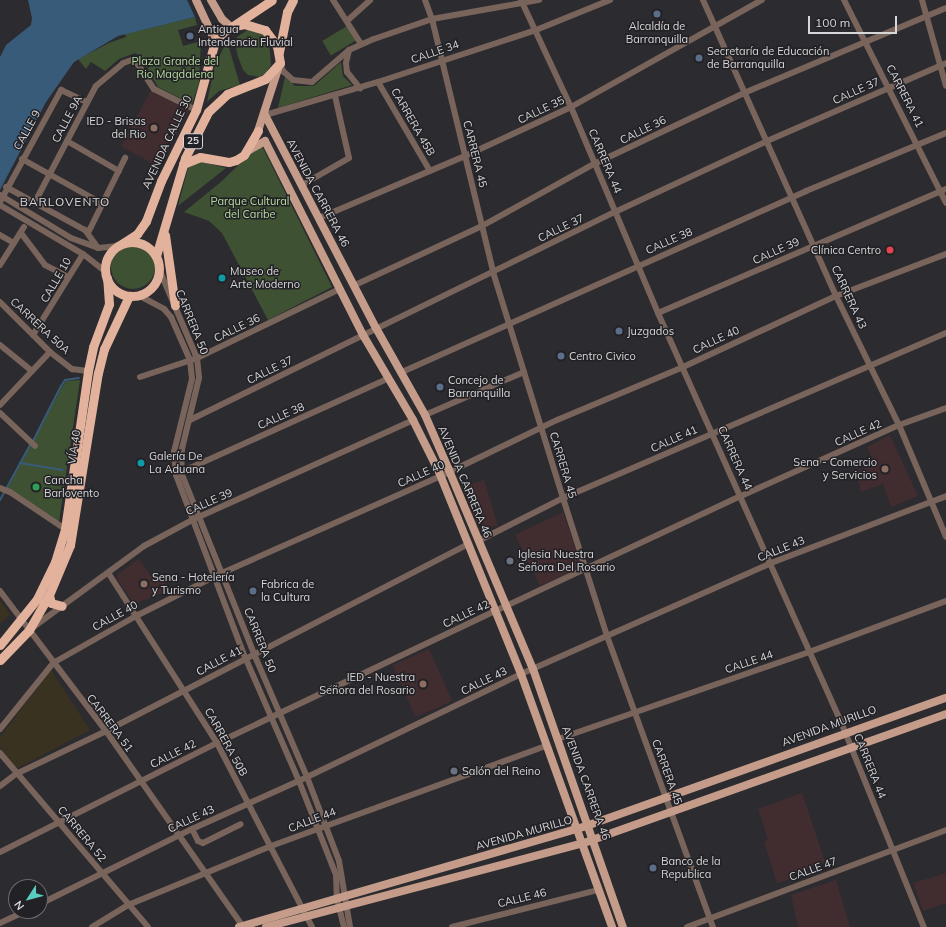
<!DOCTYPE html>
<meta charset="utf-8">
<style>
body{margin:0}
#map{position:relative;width:946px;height:927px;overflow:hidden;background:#2c2b2f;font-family:Mulish,sans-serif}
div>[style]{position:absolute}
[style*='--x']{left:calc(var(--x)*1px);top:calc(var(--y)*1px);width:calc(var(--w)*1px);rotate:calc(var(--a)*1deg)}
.industrial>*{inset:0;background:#393221}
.education>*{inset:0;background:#412d30;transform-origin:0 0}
.green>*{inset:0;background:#3e5133;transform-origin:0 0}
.round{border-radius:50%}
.water>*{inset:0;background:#385b79}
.stream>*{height:2px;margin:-1px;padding:0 1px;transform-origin:1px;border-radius:1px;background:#385b79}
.minor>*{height:6px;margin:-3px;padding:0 3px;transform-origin:3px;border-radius:3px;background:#78645b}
.major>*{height:8px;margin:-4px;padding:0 4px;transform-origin:4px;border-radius:4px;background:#c49c89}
.highway>*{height:9px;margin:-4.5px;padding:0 4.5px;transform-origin:4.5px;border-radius:4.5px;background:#e2b29c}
.highway>.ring{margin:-4.5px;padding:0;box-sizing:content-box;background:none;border:9px solid #e2b29c;border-radius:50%}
.minor-bridge>*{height:6px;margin:-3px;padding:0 3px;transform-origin:3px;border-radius:3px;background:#78645b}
.dots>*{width:11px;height:11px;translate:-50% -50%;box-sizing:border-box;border:2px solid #222125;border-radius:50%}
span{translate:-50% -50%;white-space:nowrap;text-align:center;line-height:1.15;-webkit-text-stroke:3px #222125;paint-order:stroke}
.shield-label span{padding:1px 3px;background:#222125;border:1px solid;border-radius:3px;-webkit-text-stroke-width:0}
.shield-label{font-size:10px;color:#d7d6d9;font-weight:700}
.poi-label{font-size:11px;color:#d7d6d9}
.left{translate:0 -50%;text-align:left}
.right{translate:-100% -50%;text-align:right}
.street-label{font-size:11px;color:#d7d6d9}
.park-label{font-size:11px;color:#b6de9f}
.neighbourhood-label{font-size:12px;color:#d7d6d9;letter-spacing:1px}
.north{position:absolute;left:8px;top:879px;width:40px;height:40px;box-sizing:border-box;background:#222125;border:1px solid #6a696d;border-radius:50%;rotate:234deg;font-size:11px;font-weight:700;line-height:16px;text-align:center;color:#d7d6d9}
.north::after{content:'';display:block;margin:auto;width:14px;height:18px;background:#59cebe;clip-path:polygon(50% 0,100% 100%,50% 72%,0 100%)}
.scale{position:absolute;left:808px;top:16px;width:89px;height:18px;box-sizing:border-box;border:2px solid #d7d6d9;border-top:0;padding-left:5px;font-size:12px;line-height:14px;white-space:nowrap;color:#d7d6d9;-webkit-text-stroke:3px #222125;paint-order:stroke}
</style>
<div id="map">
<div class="industrial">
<i style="clip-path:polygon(0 600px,10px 614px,0 624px)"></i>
<i style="clip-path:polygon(51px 670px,90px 730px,16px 769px,0 747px,0 737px)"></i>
</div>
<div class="education">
<i style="left:151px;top:90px;width:43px;height:64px;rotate:28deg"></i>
<i style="clip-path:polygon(890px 435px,918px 496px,891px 507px,883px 484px,861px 492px,856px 472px,875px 464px,867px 447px)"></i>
<i style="left:484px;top:480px;width:47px;height:22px;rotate:73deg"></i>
<i style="clip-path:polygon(563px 512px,582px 567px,540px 586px,515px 535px)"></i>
<i style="clip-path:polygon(139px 559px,151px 576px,158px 571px,170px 590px,134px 604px,117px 579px,118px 574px)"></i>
<i style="left:429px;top:649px;width:57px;height:40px;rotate:66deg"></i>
<i style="clip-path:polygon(802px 793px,825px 862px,802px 870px,804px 875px,777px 883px,764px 842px,768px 839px,758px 809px)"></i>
<i style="clip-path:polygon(946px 873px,946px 903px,923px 911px,913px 883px)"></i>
<i style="clip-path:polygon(836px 880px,850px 927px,798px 927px,791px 895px)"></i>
</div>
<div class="green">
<i style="clip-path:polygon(195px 17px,197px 25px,178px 30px,183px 46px,201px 41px,199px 83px,192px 104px,158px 87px,140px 56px,135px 53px,119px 59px,105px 71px,91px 62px,86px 69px,78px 59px,109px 43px,126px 37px,125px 34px)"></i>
<i style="left:347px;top:26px;width:17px;height:29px;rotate:59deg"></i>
<i style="clip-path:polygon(249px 29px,262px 32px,269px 41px,271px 65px,265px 74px,260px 77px,248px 75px,243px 70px,238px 57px,235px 43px,237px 37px)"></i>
<i style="clip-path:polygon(227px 41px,240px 85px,219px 91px,207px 102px,215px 65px)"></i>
<i style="clip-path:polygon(341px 62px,343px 76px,352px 85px,278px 108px,285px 77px,295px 86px,314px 86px)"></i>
<i style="clip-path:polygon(258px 146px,262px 146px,332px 287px,268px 320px,222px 233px,209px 221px,184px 212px,222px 181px)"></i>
<i style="clip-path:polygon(199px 161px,226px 168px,178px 206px,188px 168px,192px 163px)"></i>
<i class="round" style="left:111px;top:245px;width:44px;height:44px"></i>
<i style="clip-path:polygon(80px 380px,59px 522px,7px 489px,62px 387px,66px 381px)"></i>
</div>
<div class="water">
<i style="clip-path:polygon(28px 0,187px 0,195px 17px,118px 36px,74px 62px,46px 102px,0 190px,0 57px,6px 45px,31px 25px,32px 18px)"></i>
</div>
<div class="stream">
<i style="--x:33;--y:441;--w:62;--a:-63"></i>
<i style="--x:61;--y:386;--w:7;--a:-56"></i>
<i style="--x:65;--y:380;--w:14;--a:-8"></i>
<i style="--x:20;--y:463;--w:43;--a:9.5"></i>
<i style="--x:0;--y:500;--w:63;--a:-61.4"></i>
</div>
<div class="minor">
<i style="--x:333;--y:0;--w:52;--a:57.5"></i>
<i style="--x:425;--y:0;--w:20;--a:70"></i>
<i style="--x:432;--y:19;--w:260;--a:76.4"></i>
<i style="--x:493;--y:272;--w:237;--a:72.8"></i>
<i style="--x:563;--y:498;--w:145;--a:72.3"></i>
<i style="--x:607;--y:636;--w:310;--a:70"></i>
<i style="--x:521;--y:0;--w:118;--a:65"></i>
<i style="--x:571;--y:107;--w:224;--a:67.1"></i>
<i style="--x:658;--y:313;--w:453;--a:65.9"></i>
<i style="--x:843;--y:727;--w:216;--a:68"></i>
<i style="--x:703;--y:0;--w:325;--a:65.8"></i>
<i style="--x:836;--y:296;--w:144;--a:64"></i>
<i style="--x:899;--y:425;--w:121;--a:67.2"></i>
<i style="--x:844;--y:0;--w:227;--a:63.3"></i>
<i style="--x:922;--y:0;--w:89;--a:74.4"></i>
<i style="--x:348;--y:20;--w:30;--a:-42"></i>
<i style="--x:349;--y:50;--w:13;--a:103"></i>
<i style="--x:346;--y:63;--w:9;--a:84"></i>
<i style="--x:347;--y:72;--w:21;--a:51"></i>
<i style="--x:280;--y:63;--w:9;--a:69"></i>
<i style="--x:283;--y:71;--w:13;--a:42"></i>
<i style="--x:293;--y:80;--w:19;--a:6"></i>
<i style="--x:312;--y:82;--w:49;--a:-40.9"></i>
<i style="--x:349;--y:50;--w:27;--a:-24"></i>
<i style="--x:374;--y:39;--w:61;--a:-19"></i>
<i style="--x:432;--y:19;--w:109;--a:-10.1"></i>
<i style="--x:378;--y:82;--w:103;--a:59.7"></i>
<i style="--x:265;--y:115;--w:118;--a:-16.3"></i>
<i style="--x:378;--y:82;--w:166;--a:-18.2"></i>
<i style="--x:536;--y:30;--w:80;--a:-22.1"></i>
<i style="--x:67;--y:141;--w:60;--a:30"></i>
<i style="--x:22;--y:159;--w:93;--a:29.1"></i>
<i style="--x:302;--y:185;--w:54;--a:-29.9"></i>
<i style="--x:349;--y:158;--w:64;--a:-102.7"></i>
<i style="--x:6;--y:187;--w:90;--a:28.6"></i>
<i style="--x:85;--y:230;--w:22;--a:54"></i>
<i style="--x:0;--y:202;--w:128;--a:-61.4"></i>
<i style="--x:61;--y:90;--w:29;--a:25"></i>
<i style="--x:35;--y:202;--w:131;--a:-62.3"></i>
<i style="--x:96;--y:86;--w:35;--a:-40"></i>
<i style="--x:123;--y:63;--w:9;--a:-18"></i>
<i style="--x:132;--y:60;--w:6;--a:31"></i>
<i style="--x:137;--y:63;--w:31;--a:57"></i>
<i style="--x:154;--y:89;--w:47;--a:26.6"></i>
<i style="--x:0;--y:205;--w:96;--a:30.6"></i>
<i style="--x:83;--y:254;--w:29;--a:38"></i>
<i style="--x:319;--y:218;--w:159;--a:-23"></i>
<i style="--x:465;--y:156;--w:117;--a:-24.8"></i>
<i style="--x:571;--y:107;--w:219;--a:-29.3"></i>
<i style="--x:21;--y:233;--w:40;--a:53"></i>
<i style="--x:45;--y:265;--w:25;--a:27"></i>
<i style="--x:88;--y:233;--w:84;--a:-63.7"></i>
<i style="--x:0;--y:235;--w:16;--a:30"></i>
<i style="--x:71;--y:238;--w:29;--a:20"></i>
<i style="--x:98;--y:248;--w:20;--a:-6"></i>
<i style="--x:0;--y:265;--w:45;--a:-57.7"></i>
<i style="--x:159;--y:269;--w:97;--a:66.9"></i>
<i style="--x:197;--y:358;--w:20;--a:84"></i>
<i style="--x:199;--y:378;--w:73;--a:103.5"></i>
<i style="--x:182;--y:449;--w:23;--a:92"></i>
<i style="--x:181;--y:472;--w:196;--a:68.1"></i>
<i style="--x:254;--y:654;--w:134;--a:66.7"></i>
<i style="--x:307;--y:777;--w:90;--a:69.1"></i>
<i style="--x:339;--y:861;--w:67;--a:80.5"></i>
<i style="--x:355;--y:285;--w:140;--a:-24.9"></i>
<i style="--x:482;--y:226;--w:128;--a:-29"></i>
<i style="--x:594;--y:164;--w:166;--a:-25.3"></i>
<i style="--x:744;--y:93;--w:219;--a:-22.8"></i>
<i style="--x:138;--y:295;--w:30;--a:28"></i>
<i style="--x:164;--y:309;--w:11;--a:49"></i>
<i style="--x:171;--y:317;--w:47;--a:66.2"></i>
<i style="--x:190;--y:360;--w:19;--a:84"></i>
<i style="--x:192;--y:379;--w:75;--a:103.9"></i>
<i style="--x:174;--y:452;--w:23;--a:85"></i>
<i style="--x:176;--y:475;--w:187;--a:69.3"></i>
<i style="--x:242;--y:650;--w:143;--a:66.5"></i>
<i style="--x:299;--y:781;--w:101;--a:68.5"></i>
<i style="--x:336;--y:875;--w:24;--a:88"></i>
<i style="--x:337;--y:899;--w:29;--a:76"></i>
<i style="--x:0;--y:302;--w:71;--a:45"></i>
<i style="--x:50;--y:352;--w:28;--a:38"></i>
<i style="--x:72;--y:369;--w:16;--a:7"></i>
<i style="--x:658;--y:313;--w:314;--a:-23.3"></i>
<i style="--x:33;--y:335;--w:95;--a:-58.3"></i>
<i style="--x:0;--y:345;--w:41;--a:39.1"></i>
<i style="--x:402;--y:372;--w:443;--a:-24.1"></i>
<i style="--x:806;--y:191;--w:152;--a:-22.5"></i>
<i style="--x:140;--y:377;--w:60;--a:-18.4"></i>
<i style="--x:197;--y:358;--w:159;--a:-25.8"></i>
<i style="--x:0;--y:405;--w:73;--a:-46.7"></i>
<i style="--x:0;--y:413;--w:48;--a:43.3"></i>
<i style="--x:425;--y:415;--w:108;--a:-23.5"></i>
<i style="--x:190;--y:420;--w:473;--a:-26.1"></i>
<i style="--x:615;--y:212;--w:168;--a:-25"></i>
<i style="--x:767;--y:141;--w:195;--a:-23.5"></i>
<i style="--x:179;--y:473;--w:230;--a:-24.3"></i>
<i style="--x:0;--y:488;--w:11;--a:22"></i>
<i style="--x:10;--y:492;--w:66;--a:33.9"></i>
<i style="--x:478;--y:541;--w:95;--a:-26.8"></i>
<i style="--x:563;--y:498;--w:417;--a:-23.3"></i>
<i style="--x:109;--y:574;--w:201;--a:57.4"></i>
<i style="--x:217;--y:743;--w:207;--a:62.7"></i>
<i style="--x:0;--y:591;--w:176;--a:52.9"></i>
<i style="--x:106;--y:731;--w:239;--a:55"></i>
<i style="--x:32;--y:628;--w:139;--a:-36.2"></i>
<i style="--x:144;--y:546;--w:55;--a:-28.4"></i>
<i style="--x:192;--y:520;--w:243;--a:-24.3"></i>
<i style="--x:0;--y:729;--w:85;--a:-51.2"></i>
<i style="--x:53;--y:663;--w:98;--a:-29.5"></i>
<i style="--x:138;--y:615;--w:94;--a:-26.6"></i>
<i style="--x:222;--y:573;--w:240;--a:-23.9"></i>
<i style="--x:441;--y:476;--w:129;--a:-25.8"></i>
<i style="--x:557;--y:420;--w:137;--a:-22.8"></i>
<i style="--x:683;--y:367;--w:169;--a:-24.9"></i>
<i style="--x:836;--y:296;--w:118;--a:-20.9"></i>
<i style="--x:558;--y:739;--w:266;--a:-19.1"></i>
<i style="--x:809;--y:652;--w:146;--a:-20.4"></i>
<i style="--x:0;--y:753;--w:228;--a:49.6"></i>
<i style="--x:0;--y:786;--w:20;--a:-37"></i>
<i style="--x:16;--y:774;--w:100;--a:-25.5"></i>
<i style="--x:106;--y:731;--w:407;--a:-27.3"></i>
<i style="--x:192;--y:829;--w:13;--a:63"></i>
<i style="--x:198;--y:841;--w:5;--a:22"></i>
<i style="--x:203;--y:843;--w:42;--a:-26.6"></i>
<i style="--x:0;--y:852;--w:243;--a:-26.7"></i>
<i style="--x:217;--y:743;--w:306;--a:-25.4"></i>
<i style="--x:493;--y:612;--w:274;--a:-25.1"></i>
<i style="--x:741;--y:496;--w:173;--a:-24.2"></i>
<i style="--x:899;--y:425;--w:50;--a:-19.9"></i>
<i style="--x:40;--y:904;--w:169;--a:-26.3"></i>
<i style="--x:192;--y:829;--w:126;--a:-24.3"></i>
<i style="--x:307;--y:777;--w:237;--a:-25.7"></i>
<i style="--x:521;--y:674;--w:274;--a:-23.9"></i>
<i style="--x:771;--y:563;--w:187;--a:-20.9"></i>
<i style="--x:0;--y:923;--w:29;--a:-25"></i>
<i style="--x:92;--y:927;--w:42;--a:-31.4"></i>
<i style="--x:128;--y:905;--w:155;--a:-22.4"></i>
<i style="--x:271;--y:846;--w:293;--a:-20"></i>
<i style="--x:452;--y:927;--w:151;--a:-14.2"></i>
<i style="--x:687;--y:927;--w:277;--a:-20.5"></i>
</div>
<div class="major">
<i style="--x:196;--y:0;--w:45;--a:65.1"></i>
<i style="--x:211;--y:0;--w:22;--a:60"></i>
<i style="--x:222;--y:19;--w:12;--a:42"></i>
<i style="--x:265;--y:115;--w:240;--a:62.5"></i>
<i style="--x:376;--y:328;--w:100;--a:60.6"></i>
<i style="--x:425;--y:415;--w:58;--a:66.5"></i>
<i style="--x:448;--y:468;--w:218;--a:67.1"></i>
<i style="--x:533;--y:669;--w:273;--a:70.8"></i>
<i style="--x:258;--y:131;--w:71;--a:-72.1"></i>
<i style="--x:246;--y:152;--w:22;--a:-30"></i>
<i style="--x:265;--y:141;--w:217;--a:63.2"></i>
<i style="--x:363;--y:335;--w:99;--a:59.5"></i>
<i style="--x:413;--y:420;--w:58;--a:63.4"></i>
<i style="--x:439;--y:472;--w:218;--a:67.9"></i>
<i style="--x:521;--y:674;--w:269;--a:70.2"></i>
<i style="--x:239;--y:927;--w:365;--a:-16.2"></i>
<i style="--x:589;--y:825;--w:379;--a:-19.6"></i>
<i style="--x:266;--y:927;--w:326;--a:-14.8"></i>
<i style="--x:581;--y:844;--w:387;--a:-19.6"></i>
</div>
<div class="highway">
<i style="--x:279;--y:52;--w:41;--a:-78.7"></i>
<i style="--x:287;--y:12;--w:13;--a:-63"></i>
<i style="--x:183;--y:164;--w:18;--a:-22"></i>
<i style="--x:200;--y:157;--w:29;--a:10"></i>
<i style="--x:229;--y:162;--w:7;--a:-16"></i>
<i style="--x:236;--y:160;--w:9;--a:-32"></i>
<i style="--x:244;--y:155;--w:28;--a:-60"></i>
<i style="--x:165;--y:235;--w:71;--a:81.9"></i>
<i class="ring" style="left:105px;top:242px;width:45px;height:45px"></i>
<i style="--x:123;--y:243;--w:17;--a:-33"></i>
<i style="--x:137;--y:234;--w:16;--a:-55"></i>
<i style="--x:146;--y:221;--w:43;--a:-69.4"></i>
<i style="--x:161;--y:181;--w:79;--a:-63.8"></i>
<i style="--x:196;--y:110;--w:72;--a:-74.6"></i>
<i style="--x:215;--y:41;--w:9;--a:-49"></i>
<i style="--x:221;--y:34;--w:61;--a:-33.7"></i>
<i style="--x:156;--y:256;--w:102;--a:-73.5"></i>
<i style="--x:185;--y:158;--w:51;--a:-63.4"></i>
<i style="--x:208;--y:112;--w:26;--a:-43"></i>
<i style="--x:227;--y:94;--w:41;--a:-21.5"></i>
<i style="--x:265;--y:79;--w:22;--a:-47"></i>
<i style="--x:280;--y:63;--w:17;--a:-100"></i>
<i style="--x:277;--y:46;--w:20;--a:-127"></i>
<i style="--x:265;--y:30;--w:22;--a:-164"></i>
<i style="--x:244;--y:24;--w:13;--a:167"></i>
<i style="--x:49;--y:595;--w:8;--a:76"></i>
<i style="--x:51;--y:603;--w:11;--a:15"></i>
<i style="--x:0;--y:645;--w:59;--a:-51.2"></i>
<i style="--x:37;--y:599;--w:41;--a:-64.1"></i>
<i style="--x:55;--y:562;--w:34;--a:-73"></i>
<i style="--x:65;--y:529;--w:160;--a:-81.7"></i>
<i style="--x:88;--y:371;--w:25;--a:-78"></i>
<i style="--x:93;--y:347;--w:46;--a:-69.6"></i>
<i style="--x:109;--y:304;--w:26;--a:-94"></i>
<i style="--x:0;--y:660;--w:42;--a:-46"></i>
<i style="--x:29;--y:630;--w:40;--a:-60.3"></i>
<i style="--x:49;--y:595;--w:54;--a:-67.2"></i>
<i style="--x:70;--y:545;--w:174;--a:-80.8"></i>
<i style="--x:98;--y:373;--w:25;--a:-76"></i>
<i style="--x:104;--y:349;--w:59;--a:-64.7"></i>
</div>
<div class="minor-bridge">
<i style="--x:0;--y:195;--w:83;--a:31.2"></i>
</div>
<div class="dots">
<i style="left:657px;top:14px;background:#5c6f8a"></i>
<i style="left:190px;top:36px;background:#5c6f8a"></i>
<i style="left:699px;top:58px;background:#5c6f8a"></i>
<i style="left:154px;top:128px;background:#8d6e63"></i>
<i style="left:890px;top:250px;background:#e0444e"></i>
<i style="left:222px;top:278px;background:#0f9aa8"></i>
<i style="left:619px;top:331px;background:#5c6f8a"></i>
<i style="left:561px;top:356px;background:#5c6f8a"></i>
<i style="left:440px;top:387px;background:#5c6f8a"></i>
<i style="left:141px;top:463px;background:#0f9aa8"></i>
<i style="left:885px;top:469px;background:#8d6e63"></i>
<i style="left:36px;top:487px;background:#2e9e5b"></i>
<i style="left:510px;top:561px;background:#6b7280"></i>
<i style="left:144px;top:584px;background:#8d6e63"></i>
<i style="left:253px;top:591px;background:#5c6f8a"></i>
<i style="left:423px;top:684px;background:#8d6e63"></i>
<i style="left:454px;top:771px;background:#6b7280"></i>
<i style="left:653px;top:868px;background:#5c6f8a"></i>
</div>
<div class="shield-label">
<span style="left:193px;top:141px">25</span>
</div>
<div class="poi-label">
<span style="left:657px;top:33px">Alcaldía de<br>Barranquilla</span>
<span class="left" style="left:198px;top:36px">Antigua<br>Intendencia Fluvial</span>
<span class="left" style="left:707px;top:58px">Secretaría de Educación<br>de Barranquilla</span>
<span class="right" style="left:146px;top:128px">IED - Brisas<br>del Rio</span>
<span class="right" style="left:881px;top:250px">Clínica Centro</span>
<span class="left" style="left:230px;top:278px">Museo de<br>Arte Moderno</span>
<span class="left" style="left:627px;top:331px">Juzgados</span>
<span class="left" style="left:569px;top:356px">Centro Civico</span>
<span class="left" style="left:448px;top:387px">Concejo de<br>Barranquilla</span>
<span class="left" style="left:149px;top:463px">Galería De<br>La Aduana</span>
<span class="right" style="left:877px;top:469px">Sena - Comercio<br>y Servicios</span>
<span class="left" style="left:44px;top:487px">Cancha<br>Barlovento</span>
<span class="left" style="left:518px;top:561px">Iglesia Nuestra<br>Señora Del Rosario</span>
<span class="left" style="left:152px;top:584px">Sena - Hotelería<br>y Turismo</span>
<span class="left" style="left:261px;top:591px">Fabrica de<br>la Cultura</span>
<span class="right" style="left:415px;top:684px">IED - Nuestra<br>Señora del Rosario</span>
<span class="left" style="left:462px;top:771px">Salón del Reino</span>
<span class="left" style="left:661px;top:868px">Banco de la<br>Republica</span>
</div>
<div class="street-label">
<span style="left:435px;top:52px;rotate:-19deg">CALLE 34</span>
<span style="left:856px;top:91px;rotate:-24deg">CALLE 37</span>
<span style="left:905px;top:96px;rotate:63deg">CARRERA 41</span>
<span style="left:541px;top:110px;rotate:-25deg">CALLE 35</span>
<span style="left:67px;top:119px;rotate:-62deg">CALLE 9A</span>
<span style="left:413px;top:122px;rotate:60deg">CARRERA 45B</span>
<span style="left:27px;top:130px;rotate:-61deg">CALLE 9</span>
<span style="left:643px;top:130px;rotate:-26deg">CALLE 36</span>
<span style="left:167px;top:142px;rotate:-65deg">AVENIDA CALLE 30</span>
<span style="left:475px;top:154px;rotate:76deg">CARRERA 45</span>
<span style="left:605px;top:161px;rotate:67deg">CARRERA 44</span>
<span style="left:318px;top:193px;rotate:62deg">AVENIDA CARRERA 46</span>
<span style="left:561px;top:228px;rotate:-26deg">CALLE 37</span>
<span style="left:669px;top:241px;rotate:-24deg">CALLE 38</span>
<span style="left:776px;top:251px;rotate:-24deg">CALLE 39</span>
<span style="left:56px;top:280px;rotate:-60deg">CALLE 10</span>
<span style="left:849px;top:297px;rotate:65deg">CARRERA 43</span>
<span style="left:192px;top:322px;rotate:68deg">CARRERA 50</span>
<span style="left:40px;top:326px;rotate:43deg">CARRERA 50A</span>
<span style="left:237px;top:328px;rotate:-26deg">CALLE 36</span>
<span style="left:716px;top:340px;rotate:-25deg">CALLE 40</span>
<span style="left:270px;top:370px;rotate:-26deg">CALLE 37</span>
<span style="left:281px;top:416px;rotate:-24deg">CALLE 38</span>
<span style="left:858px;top:433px;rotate:-24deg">CALLE 42</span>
<span style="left:674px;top:439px;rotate:-24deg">CALLE 41</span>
<span style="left:74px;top:447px;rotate:-81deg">VÍA 40</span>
<span style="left:735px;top:458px;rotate:66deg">CARRERA 44</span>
<span style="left:563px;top:465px;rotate:73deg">CARRERA 45</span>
<span style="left:421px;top:474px;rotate:-24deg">CALLE 40</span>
<span style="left:465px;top:482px;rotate:67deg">AVENIDA CARRERA 46</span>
<span style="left:209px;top:502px;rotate:-24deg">CALLE 39</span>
<span style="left:781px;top:549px;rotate:-22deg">CALLE 43</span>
<span style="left:466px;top:614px;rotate:-25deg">CALLE 42</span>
<span style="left:115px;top:616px;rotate:-29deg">CALLE 40</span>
<span style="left:260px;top:640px;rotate:68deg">CARRERA 50</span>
<span style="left:219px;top:661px;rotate:-28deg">CALLE 41</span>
<span style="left:749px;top:662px;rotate:-19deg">CALLE 44</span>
<span style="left:484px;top:681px;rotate:-26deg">CALLE 43</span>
<span style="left:110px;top:723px;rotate:53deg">CARRERA 51</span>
<span style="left:829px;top:726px;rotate:-20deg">AVENIDA MURILLO</span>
<span style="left:226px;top:742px;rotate:61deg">CARRERA 50B</span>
<span style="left:173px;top:754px;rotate:-27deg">CALLE 42</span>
<span style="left:870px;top:766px;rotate:68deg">CARRERA 44</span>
<span style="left:667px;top:772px;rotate:70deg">CARRERA 45</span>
<span style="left:586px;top:783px;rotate:70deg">AVENIDA CARRERA 46</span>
<span style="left:191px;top:819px;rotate:-25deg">CALLE 43</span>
<span style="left:312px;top:820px;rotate:-21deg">CALLE 44</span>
<span style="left:524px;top:833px;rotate:-16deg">AVENIDA MURILLO</span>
<span style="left:82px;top:834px;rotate:50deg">CARRERA 52</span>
<span style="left:813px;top:869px;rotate:-20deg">CALLE 47</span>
<span style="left:522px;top:898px;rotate:-14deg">CALLE 46</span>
</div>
<div class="park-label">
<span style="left:175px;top:68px">Plaza Grande del<br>Rio Magdalena</span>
<span style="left:250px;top:208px">Parque Cultural<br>del Caribe</span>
</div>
<div class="neighbourhood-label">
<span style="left:65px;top:202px">BARLOVENTO</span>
</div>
<div class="north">N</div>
<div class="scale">100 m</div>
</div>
